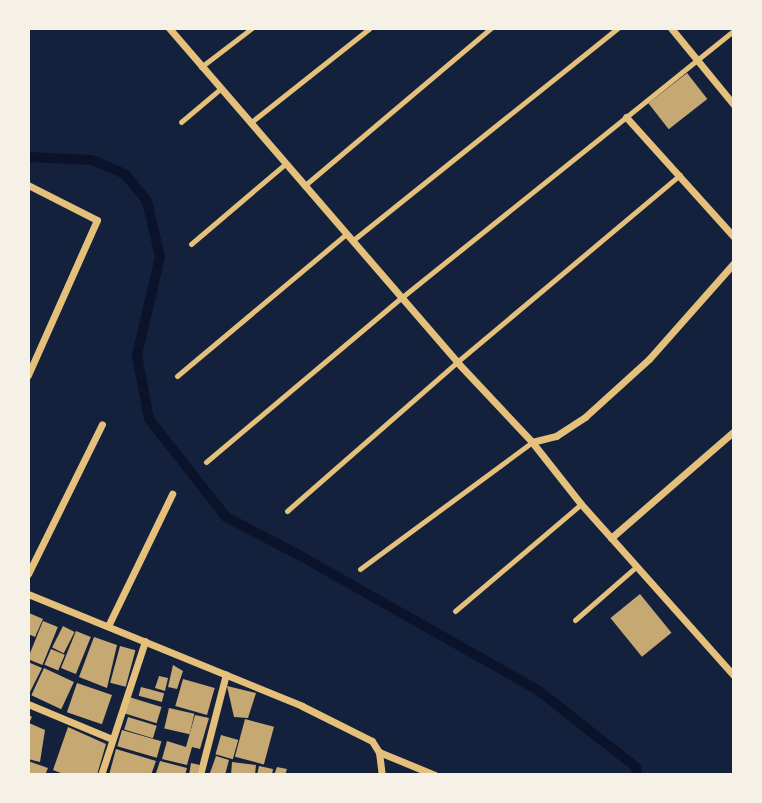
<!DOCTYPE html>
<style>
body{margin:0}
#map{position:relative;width:762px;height:803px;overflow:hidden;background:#14213d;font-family:"Roboto Condensed",sans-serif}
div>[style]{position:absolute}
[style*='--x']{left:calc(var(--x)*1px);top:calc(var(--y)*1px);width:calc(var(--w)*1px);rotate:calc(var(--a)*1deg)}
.stream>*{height:10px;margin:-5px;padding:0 5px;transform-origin:5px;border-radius:5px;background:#0b132b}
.building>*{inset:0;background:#c6a872;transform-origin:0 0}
.service>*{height:5px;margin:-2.5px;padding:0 2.5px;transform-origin:2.5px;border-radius:2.5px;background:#e5c07b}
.minor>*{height:7px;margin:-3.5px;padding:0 3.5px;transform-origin:3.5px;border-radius:3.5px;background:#e5c07b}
span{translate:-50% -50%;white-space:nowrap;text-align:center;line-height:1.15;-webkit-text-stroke:7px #f6f1e7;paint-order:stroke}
.frame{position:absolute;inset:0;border:30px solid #f6f1e7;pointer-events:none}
</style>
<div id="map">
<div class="stream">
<i style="--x:28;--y:157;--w:64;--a:2.7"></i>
<i style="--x:92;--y:160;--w:36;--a:23"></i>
<i style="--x:125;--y:174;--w:35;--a:51"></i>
<i style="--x:147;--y:201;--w:57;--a:76.9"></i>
<i style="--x:160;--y:257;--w:101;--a:103.2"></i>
<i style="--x:137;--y:355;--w:65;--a:79.4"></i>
<i style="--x:149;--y:419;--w:125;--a:51.8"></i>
<i style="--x:226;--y:517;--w:82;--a:27.5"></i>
<i style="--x:299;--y:555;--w:276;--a:29.5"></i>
<i style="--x:539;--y:691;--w:123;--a:38.1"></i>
<i style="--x:636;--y:767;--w:8;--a:83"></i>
</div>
<div class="building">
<i style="left:687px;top:73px;width:33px;height:49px;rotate:52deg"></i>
<i style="left:640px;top:594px;width:50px;height:38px;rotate:51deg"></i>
<i style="clip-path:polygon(29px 613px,43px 619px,35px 637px,28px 634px)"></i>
<i style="left:43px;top:621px;width:16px;height:41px;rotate:22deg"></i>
<i style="left:63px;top:626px;width:13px;height:24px;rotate:27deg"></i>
<i style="left:76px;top:631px;width:16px;height:40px;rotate:22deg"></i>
<i style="clip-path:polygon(94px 637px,117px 645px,107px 688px,79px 677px)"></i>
<i style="left:120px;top:646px;width:16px;height:38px;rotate:15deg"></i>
<i style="left:51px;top:649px;width:15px;height:17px;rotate:23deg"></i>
<i style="clip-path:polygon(28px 662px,42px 668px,28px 696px)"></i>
<i style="clip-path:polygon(173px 665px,183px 671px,177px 689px,168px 687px)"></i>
<i style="left:44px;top:668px;width:33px;height:30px;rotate:25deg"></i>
<i style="clip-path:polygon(159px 676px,168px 678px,165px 691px,155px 688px)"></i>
<i style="left:183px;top:679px;width:33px;height:28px;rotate:16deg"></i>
<i style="left:77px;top:683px;width:37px;height:31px;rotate:19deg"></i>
<i style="clip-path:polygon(227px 686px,256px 693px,248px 718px,234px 717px)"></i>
<i style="left:141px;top:687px;width:24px;height:9px;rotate:15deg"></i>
<i style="left:129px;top:697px;width:34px;height:17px;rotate:17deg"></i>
<i style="left:169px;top:708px;width:26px;height:21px;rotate:13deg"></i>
<i style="clip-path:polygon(28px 714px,32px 717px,29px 723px,45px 730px,40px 762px,28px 759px)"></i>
<i style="clip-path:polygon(195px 715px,209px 718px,200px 749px,192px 747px,187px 765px,162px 759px,167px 741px,186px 747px)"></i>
<i style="left:128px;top:717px;width:30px;height:13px;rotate:17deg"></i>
<i style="left:245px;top:719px;width:30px;height:39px;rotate:15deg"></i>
<i style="clip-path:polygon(68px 727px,106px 744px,97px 775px,66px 775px,53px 770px)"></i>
<i style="left:122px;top:730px;width:41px;height:17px;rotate:16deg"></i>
<i style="left:221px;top:735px;width:18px;height:20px;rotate:16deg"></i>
<i style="clip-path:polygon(116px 749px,156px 761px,151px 775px,109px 775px)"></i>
<i style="clip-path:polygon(216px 756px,229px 760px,225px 775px,210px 773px)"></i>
<i style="clip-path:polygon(28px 761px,48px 768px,45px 775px,28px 775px)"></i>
<i style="clip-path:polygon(160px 761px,187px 768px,185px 775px,156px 773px)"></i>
<i style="clip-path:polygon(232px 762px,256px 765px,255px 775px,231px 775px)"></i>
<i style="clip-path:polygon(191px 763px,200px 765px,197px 775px,189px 775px)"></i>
<i style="clip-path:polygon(259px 766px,273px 769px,272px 775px,257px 775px)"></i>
<i style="clip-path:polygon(277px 767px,287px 769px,285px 775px,274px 775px)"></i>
</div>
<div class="service">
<i style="--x:201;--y:67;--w:64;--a:-37.4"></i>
<i style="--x:181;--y:122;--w:51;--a:-40.2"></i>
<i style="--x:250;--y:123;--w:153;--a:-38.4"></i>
<i style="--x:304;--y:186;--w:245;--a:-40.2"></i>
<i style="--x:352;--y:241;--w:341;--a:-38.7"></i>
<i style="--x:191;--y:244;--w:123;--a:-40.4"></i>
<i style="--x:177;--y:376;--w:221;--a:-40"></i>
<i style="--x:206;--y:462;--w:255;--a:-40.1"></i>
<i style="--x:401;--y:298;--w:427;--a:-38.8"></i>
<i style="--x:287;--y:511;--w:226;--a:-41.2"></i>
<i style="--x:457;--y:362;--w:291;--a:-40"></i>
<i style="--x:360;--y:569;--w:214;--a:-36.4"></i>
<i style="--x:455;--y:611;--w:165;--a:-40.3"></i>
<i style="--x:575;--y:620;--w:82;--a:-41.1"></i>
</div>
<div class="minor">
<i style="--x:169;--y:28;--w:441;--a:49.2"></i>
<i style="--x:457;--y:362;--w:110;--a:46.8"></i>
<i style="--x:532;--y:442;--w:79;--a:51.7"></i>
<i style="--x:581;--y:504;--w:230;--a:48.3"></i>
<i style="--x:671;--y:28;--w:99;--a:50.7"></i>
<i style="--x:626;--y:117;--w:161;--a:48"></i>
<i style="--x:28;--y:185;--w:77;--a:26.9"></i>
<i style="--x:97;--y:220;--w:170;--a:114"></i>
<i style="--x:532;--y:442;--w:25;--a:-14"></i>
<i style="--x:556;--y:436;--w:35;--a:-33"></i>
<i style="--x:585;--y:417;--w:86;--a:-42.2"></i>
<i style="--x:649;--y:359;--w:128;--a:-48.5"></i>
<i style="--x:611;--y:538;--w:163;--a:-41"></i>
<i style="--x:28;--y:574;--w:167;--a:-63.7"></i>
<i style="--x:28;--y:594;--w:296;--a:22.2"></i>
<i style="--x:302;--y:706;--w:78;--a:26.6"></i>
<i style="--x:372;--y:741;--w:13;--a:58"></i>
<i style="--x:379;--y:752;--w:23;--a:83"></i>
<i style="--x:108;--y:626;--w:147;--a:-64.1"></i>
<i style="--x:28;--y:704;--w:91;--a:22.6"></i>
<i style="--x:379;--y:752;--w:61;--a:22.3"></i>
<i style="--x:101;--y:775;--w:141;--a:-71.8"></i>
<i style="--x:200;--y:775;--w:104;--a:-75.6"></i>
</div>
<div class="frame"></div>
</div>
